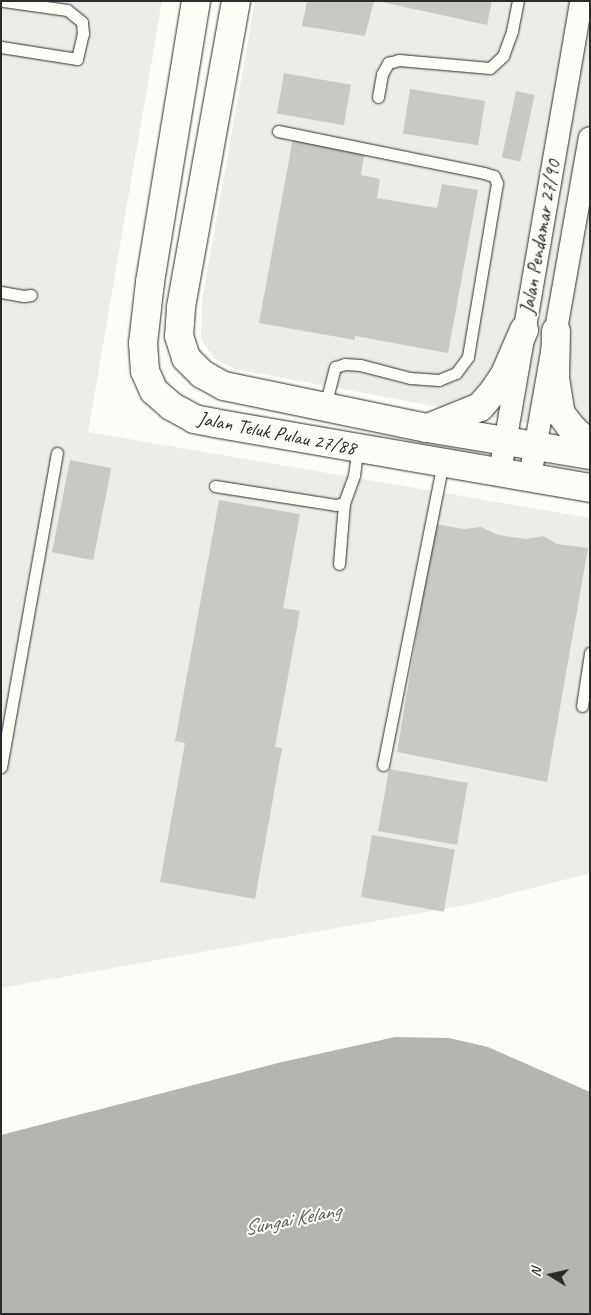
<!DOCTYPE html>
<style>
body{margin:0}
#map{position:relative;width:591px;height:1315px;overflow:hidden;background:#fdfcf7;font-family:Caveat,sans-serif}
div>[style]{position:absolute}
[style*='--x']{left:calc(var(--x)*1px);top:calc(var(--y)*1px);width:calc(var(--w)*1px);rotate:calc(var(--a)*1deg)}
.built>*{inset:0;background:#edece8}
.water>*{inset:0;background:#b5b4b1}
.building>*{inset:0;background:#c9c8c4;transform-origin:0 0}
.roads{filter:drop-shadow(0 0 1px #2b2b2b) drop-shadow(0 0 1px #2b2b2b)}
.service>*{height:11px;margin:-5.5px;padding:0 5.5px;transform-origin:5.5px;border-radius:5.5px;background:#fdfcf7}
.minor>*{height:22px;margin:-11px;padding:0 11px;transform-origin:11px;border-radius:11px;background:#fdfcf7}
.tertiary>*{height:28px;margin:-14px;padding:0 14px;transform-origin:14px;border-radius:14px;background:#fdfcf7}
span{translate:-50% -50%;white-space:nowrap;text-align:center;line-height:1.15;-webkit-text-stroke:4px #fdfcf7;paint-order:stroke}
.street-label{font-size:20px;color:#2b2b2b}
.water-label{font-size:21px;color:#5b5b5a;font-style:italic}
.frame{position:absolute;inset:0;border:2px solid #2b2b2b;pointer-events:none}
.north{position:absolute;left:526px;top:1250px;width:50px;height:50px;-webkit-text-stroke:4px #fdfcf7;paint-order:stroke;rotate:280deg;font-size:14px;font-weight:700;line-height:20px;text-align:center;color:#2b2b2b}
.north::after{content:'';display:block;margin:auto;width:18px;height:22px;background:#2b2b2b;clip-path:polygon(50% 0,100% 100%,50% 72%,0 100%)}
</style>
<div id="map">
<div class="built">
<i style="clip-path:polygon(1px 1px,162px 1px,88px 432px,590px 518px,590px 873px,476px 903px,1px 988px)"></i>
<i style="clip-path:polygon(255px 1px,590px 1px,590px 435px,235px 369px,214px 358px,201px 339px,202px 301px)"></i>
</div>
<div class="water">
<i style="clip-path:polygon(395px 1037px,449px 1038px,488px 1047px,590px 1092px,590px 1314px,1px 1314px,1px 1135px,282px 1062px)"></i>
</div>
<div class="building">
<i style="clip-path:polygon(307px 1px,374px 1px,365px 36px,302px 26px)"></i>
<i style="clip-path:polygon(377px 1px,492px 1px,487px 25px)"></i>
<i style="left:284px;top:73px;width:68px;height:41px;rotate:10deg"></i>
<i style="left:410px;top:89px;width:76px;height:45px;rotate:9deg"></i>
<i style="left:516px;top:91px;width:19px;height:68px;rotate:12deg"></i>
<i style="clip-path:polygon(293px 138px,365px 151px,361px 175px,380px 179px,377px 198px,437px 208px,442px 184px,478px 190px,448px 353px,355px 336px,355px 340px,259px 323px)"></i>
<i style="left:70px;top:460px;width:42px;height:94px;rotate:11deg"></i>
<i style="clip-path:polygon(219px 500px,300px 514px,283px 608px,300px 611px,275px 747px,282px 748px,255px 899px,160px 882px,185px 743px,175px 741px)"></i>
<i style="clip-path:polygon(435px 524px,464px 529px,481px 527px,498px 535px,526px 539px,543px 536px,557px 544px,588px 548px,547px 782px,397px 752px)"></i>
<i style="left:389px;top:769px;width:80px;height:63px;rotate:10deg"></i>
<i style="left:372px;top:835px;width:84px;height:63px;rotate:10deg"></i>
</div>
<div class="roads">
<div class="service">
<i style="--x:1;--y:47;--w:77;--a:9"></i>
<i style="--x:77;--y:59;--w:26;--a:-77"></i>
<i style="--x:83;--y:34;--w:12;--a:-95"></i>
<i style="--x:82;--y:22;--w:19;--a:-141"></i>
<i style="--x:67;--y:10;--w:64;--a:-171.9"></i>
<i style="--x:378;--y:97;--w:23;--a:-80"></i>
<i style="--x:382;--y:74;--w:13;--a:-61"></i>
<i style="--x:388;--y:63;--w:11;--a:-15"></i>
<i style="--x:399;--y:60;--w:91;--a:5"></i>
<i style="--x:490;--y:68;--w:18;--a:-43"></i>
<i style="--x:503;--y:56;--w:27;--a:-70"></i>
<i style="--x:512;--y:31;--w:31;--a:-79"></i>
<i style="--x:278;--y:131;--w:210;--a:11.5"></i>
<i style="--x:484;--y:173;--w:10;--a:17"></i>
<i style="--x:494;--y:176;--w:8;--a:67"></i>
<i style="--x:497;--y:183;--w:176;--a:99.5"></i>
<i style="--x:468;--y:357;--w:20;--a:127"></i>
<i style="--x:456;--y:373;--w:18;--a:158"></i>
<i style="--x:439;--y:380;--w:29;--a:-176"></i>
<i style="--x:410;--y:378;--w:52;--a:-165.4"></i>
<i style="--x:360;--y:365;--w:15;--a:-176"></i>
<i style="--x:345;--y:364;--w:10;--a:163"></i>
<i style="--x:335;--y:367;--w:40;--a:104.4"></i>
<i style="--x:1;--y:292;--w:23;--a:10"></i>
<i style="--x:24;--y:296;--w:7;--a:-8"></i>
<i style="--x:215;--y:486;--w:122;--a:8.9"></i>
<i style="--x:336;--y:505;--w:8;--a:-14"></i>
<i style="--x:344;--y:503;--w:30;--a:-70"></i>
<i style="--x:354;--y:475;--w:27;--a:-82"></i>
<i style="--x:339;--y:564;--w:61;--a:-85.3"></i>
<i style="--x:582;--y:706;--w:54;--a:-81.4"></i>
<i style="--x:383;--y:765;--w:309;--a:-78.8"></i>
<i style="--x:1;--y:767;--w:319;--a:-79.9"></i>
</div>
<div class="minor">
<i style="--x:500;--y:472;--w:478;--a:-80.2"></i>
<i style="--x:530;--y:477;--w:344;--a:-80"></i>
</div>
<div class="tertiary">
<i style="--x:196;--y:1;--w:285;--a:99.3"></i>
<i style="--x:150;--y:282;--w:61;--a:96.5"></i>
<i style="--x:143;--y:343;--w:28;--a:86"></i>
<i style="--x:145;--y:371;--w:22;--a:66"></i>
<i style="--x:154;--y:391;--w:23;--a:41"></i>
<i style="--x:171;--y:406;--w:26;--a:29"></i>
<i style="--x:194;--y:419;--w:20;--a:11"></i>
<i style="--x:214;--y:423;--w:382;--a:9.8"></i>
<i style="--x:236;--y:1;--w:312;--a:100.2"></i>
<i style="--x:181;--y:308;--w:28;--a:94"></i>
<i style="--x:179;--y:336;--w:23;--a:72"></i>
<i style="--x:186;--y:358;--w:23;--a:45"></i>
<i style="--x:202;--y:374;--w:25;--a:29"></i>
<i style="--x:224;--y:386;--w:207;--a:11.7"></i>
<i style="--x:427;--y:428;--w:165;--a:9.4"></i>
<i style="--x:556;--y:331;--w:47;--a:91.2"></i>
<i style="--x:555;--y:378;--w:36;--a:81"></i>
<i style="--x:561;--y:414;--w:15;--a:53"></i>
<i style="--x:570;--y:426;--w:28;--a:44"></i>
<i style="--x:428;--y:428;--w:56;--a:-22"></i>
<i style="--x:480;--y:407;--w:20;--a:-49"></i>
<i style="--x:493;--y:392;--w:22;--a:-56"></i>
<i style="--x:505;--y:374;--w:48;--a:-66.6"></i>
</div>
</div>
<div class="street-label">
<span style="left:540px;top:237px;rotate:-80deg">Jalan Pendamar 27/90</span>
<span style="left:277px;top:433px;rotate:11deg">Jalan Teluk Pulau 27/88</span>
</div>
<div class="water-label">
<span style="left:292px;top:1219px;rotate:-11deg">Sungai Kelang</span>
</div>
<div class="frame"></div>
<div class="north">N</div>
</div>
